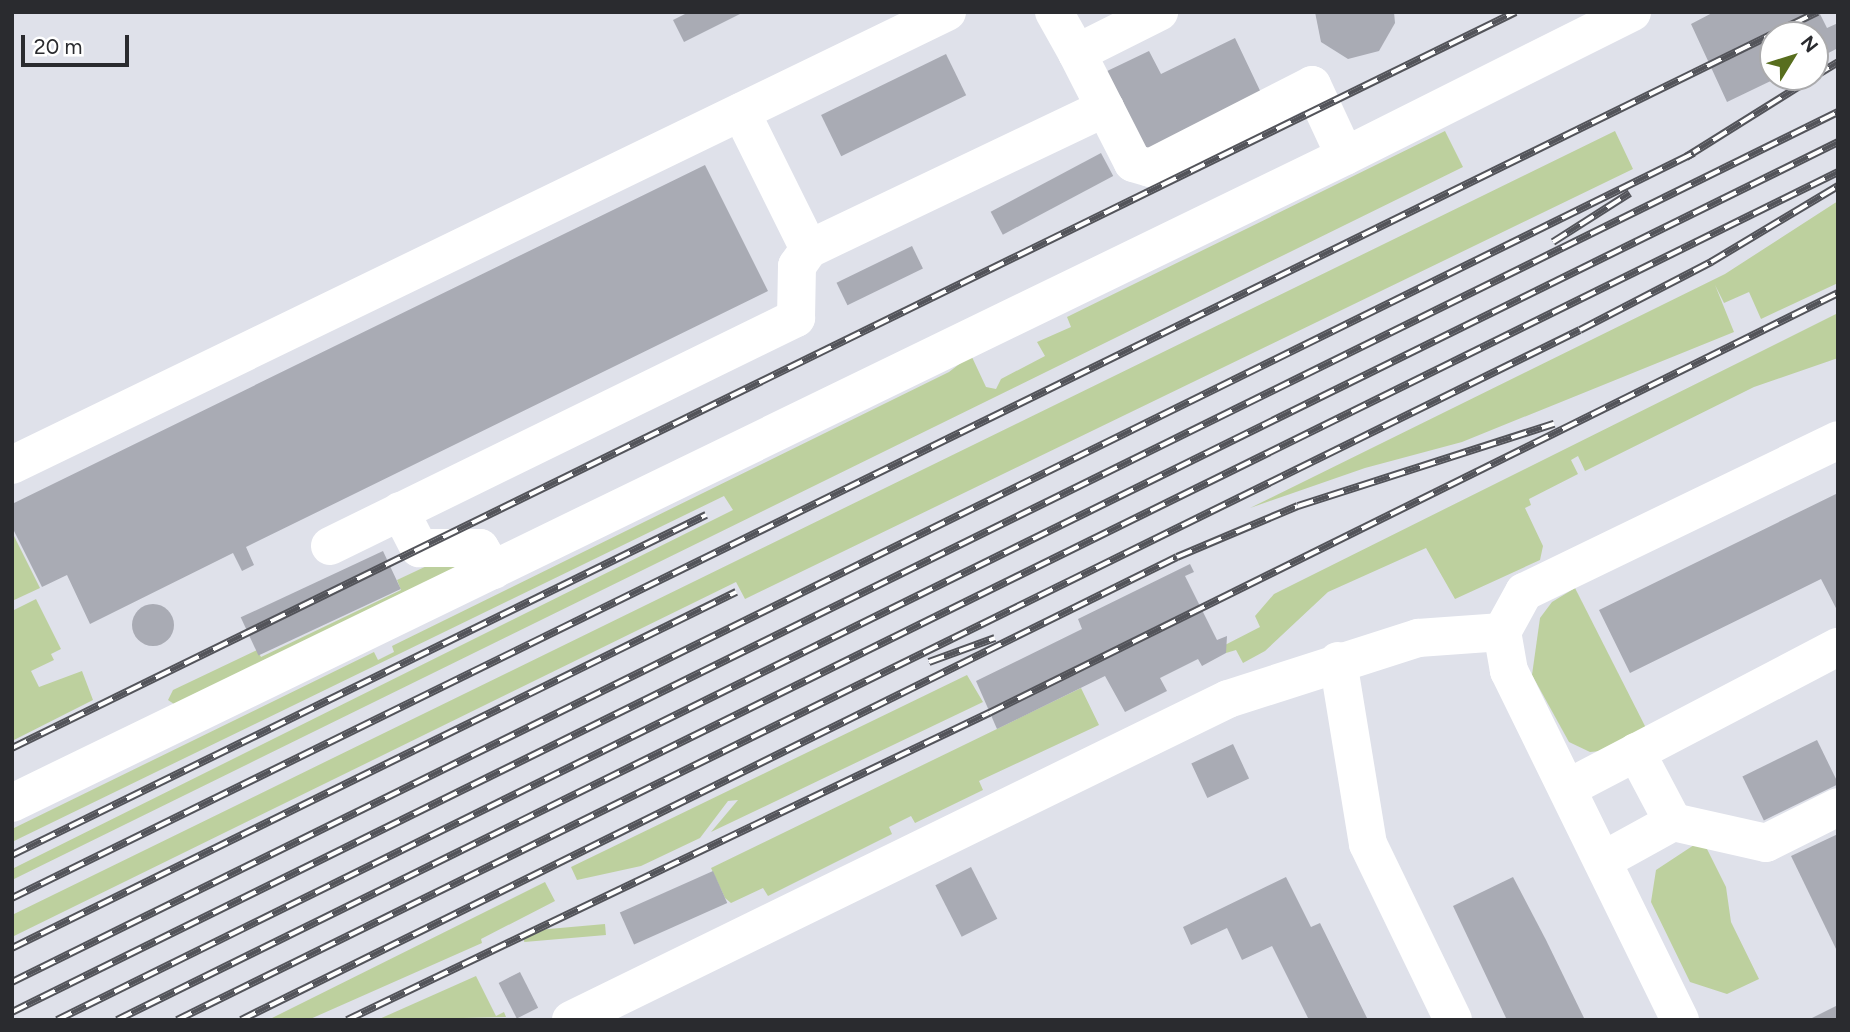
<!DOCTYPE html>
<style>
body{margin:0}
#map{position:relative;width:1850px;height:1032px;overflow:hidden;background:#dfe1ea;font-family:Figtree,sans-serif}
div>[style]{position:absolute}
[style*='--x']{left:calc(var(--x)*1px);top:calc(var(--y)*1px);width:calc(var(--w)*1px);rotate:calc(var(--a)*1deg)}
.green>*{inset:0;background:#bdd09e;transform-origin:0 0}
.building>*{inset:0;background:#a9abb4;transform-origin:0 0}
.round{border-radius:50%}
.minor>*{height:38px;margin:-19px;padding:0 19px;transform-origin:19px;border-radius:19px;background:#fff}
.rail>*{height:8px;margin-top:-4px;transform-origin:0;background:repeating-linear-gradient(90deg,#fff 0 16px,#53545a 0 32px);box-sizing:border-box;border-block:2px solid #53545a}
span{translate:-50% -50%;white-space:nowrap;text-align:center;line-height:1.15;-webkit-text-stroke:6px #fff;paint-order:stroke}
.frame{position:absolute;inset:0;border:14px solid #2a2b2f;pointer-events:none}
.north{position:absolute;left:1759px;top:21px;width:70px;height:70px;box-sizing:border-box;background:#fff;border:2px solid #aaaaac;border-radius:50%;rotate:52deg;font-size:19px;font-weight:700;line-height:28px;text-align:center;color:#2a2b2f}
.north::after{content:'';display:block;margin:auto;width:24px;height:32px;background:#586e1e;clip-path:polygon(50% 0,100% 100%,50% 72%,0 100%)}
.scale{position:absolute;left:21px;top:35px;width:108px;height:32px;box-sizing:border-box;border:4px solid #2a2b2f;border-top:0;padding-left:9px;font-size:21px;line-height:24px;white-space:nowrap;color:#2a2b2f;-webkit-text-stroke:5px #fff;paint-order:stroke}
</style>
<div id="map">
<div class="green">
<i style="clip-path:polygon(1445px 131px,1463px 167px,12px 880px,12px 869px,733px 510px,724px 496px,12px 842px,12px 829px,374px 652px,378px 660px,394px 652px,392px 646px,949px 372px,971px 355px,986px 387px,996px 389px,1001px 379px,1045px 356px,1037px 342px,1071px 327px,1067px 317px)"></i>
<i style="clip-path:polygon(1615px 131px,1633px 169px,745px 599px,736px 582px,12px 937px,12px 915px)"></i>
<i style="clip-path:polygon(1838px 201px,1838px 283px,1761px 319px,1749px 292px,1724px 303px,1715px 285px,1734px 332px,1462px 442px,1365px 468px,1250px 508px,1725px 274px)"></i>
<i style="clip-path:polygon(1838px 313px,1838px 358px,1754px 387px,1585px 471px,1578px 456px,1571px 460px,1578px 474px,1529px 499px,1531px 505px,1525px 508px,1543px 546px,1540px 560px,1455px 599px,1426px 548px,1328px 592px,1265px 651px,1243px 663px,1236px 650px,1226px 653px,1223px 646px,1260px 627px,1255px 616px,1274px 594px)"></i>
<i style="clip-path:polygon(12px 532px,40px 588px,12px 601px)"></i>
<i style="clip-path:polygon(431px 564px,460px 565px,177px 706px,168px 700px,173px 690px,257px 650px,261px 657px,401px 590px,397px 580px)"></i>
<i style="clip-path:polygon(1575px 588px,1647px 730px,1611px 750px,1590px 752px,1569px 742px,1532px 675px,1540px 618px,1552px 602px)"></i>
<i style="clip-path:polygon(36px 599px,61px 649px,51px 654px,54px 660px,31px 671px,39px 687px,82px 671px,93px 700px,12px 741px,12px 611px)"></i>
<i style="clip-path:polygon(967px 675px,983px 702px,711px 832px,738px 800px,728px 801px,700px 838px,641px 866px,577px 880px,571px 867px)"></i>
<i style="clip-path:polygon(1081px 688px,1099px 725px,979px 781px,983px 790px,915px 823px,911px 816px,889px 827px,892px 834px,768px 896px,763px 888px,731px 903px,725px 898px,711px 868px)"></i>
<i style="clip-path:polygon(1697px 843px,1706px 847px,1726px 887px,1731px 922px,1759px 979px,1727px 994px,1690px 982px,1651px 902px,1656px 870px)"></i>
<i style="clip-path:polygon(545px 882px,555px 901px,481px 939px,482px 943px,308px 1020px,268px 1020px)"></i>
<i style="left:605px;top:924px;width:11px;height:82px;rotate:85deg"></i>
<i style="clip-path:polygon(476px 976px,496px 1016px,504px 1012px,506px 1017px,377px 1020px)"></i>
</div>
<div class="building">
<i style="clip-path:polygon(689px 12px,744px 12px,684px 42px,673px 20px)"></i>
<i style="clip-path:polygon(1315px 12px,1394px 12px,1395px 23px,1379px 51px,1348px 59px,1321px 42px)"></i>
<i style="clip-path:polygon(1714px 12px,1819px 12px,1827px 28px,1838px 23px,1838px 48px,1815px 60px,1815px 35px,1773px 35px,1773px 77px,1779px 77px,1727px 102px,1691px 24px)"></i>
<i style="clip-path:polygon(1235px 38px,1264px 99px,1144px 158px,1103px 73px,1149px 51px,1161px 74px)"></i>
<i style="left:946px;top:54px;width:46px;height:139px;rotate:64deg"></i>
<i style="left:1101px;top:153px;width:26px;height:125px;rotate:62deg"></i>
<i style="clip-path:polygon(705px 165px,768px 291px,246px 547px,254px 565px,242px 571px,233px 553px,90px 624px,67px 575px,42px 587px,12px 527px,12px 504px)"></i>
<i style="left:912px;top:246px;width:25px;height:84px;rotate:64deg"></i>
<i style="clip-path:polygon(1838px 493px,1838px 612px,1821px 579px,1630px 673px,1599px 610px)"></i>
<i style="left:383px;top:551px;width:42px;height:157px;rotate:65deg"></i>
<i style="clip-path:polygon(1190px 564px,1194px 572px,1185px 576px,1217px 640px,1227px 636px,1226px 653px,1202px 666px,1198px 659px,1160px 678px,1167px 691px,1125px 712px,1105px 676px,997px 729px,976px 681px,1082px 629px,1078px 619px)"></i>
<i class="round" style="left:132px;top:604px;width:42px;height:42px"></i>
<i style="left:1817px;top:740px;width:49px;height:83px;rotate:64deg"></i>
<i style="left:1233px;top:744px;width:38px;height:46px;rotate:65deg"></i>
<i style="clip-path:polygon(1838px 834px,1838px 953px,1791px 856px)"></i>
<i style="left:971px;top:867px;width:58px;height:40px;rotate:63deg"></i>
<i style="left:713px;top:871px;width:35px;height:102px;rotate:66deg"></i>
<i style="clip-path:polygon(1286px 877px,1311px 927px,1320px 923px,1368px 1020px,1309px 1020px,1272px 946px,1242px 960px,1227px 928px,1191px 945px,1183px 927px)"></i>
<i style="clip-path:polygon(1513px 877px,1546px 940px,1585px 1020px,1507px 1020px,1453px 906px)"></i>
<i style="left:520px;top:972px;width:40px;height:24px;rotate:63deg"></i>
<i style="clip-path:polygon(1838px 1005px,1838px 1020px,1808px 1020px)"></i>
</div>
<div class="minor">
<i style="--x:1054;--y:12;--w:47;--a:60.7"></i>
<i style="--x:1077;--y:53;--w:92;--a:-26.6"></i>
<i style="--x:1077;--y:53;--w:123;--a:63"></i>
<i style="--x:1133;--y:163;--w:18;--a:16"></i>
<i style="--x:1150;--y:168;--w:182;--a:-27.1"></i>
<i style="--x:1312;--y:85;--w:78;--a:65.1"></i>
<i style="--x:1345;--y:156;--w:321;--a:-26.6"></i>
<i style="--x:741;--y:112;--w:153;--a:63.6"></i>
<i style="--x:809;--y:249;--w:328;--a:-25.5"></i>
<i style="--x:12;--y:465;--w:1039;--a:-25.85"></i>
<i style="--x:400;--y:511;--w:42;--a:62.8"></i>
<i style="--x:419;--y:548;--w:61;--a:0"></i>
<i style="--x:480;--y:548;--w:26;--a:59"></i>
<i style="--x:330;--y:546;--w:519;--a:-26.07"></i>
<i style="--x:796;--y:318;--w:52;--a:-88.9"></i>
<i style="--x:797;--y:266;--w:21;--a:-55"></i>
<i style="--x:1338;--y:661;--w:185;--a:80.7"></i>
<i style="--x:1368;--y:844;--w:195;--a:64.2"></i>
<i style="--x:1636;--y:752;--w:79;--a:62.1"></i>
<i style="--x:1568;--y:788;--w:305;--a:-27.6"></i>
<i style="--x:12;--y:803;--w:1482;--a:-25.89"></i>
<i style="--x:1604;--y:860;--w:79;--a:-28.8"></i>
<i style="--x:1673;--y:822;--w:95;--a:12.7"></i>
<i style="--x:1766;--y:843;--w:80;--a:-26.6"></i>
<i style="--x:571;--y:1020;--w:731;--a:-26.04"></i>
<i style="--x:1228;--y:699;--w:200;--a:-17.8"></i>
<i style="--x:1418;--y:638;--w:84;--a:-4.1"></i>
<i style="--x:1680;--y:1020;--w:389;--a:-116.1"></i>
<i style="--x:1509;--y:671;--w:40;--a:-100"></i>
<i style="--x:1502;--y:632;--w:46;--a:-61.2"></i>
<i style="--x:1524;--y:592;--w:349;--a:-25.8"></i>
</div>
<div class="rail">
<i style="--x:1815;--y:76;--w:27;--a:-31"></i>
<i style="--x:1686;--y:157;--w:151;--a:-32"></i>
<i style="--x:1553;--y:242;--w:91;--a:-32.5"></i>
<i style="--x:929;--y:662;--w:70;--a:-20"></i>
<i style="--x:12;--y:748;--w:1674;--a:-26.08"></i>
<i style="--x:12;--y:855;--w:773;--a:-26.1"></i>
<i style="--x:12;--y:898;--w:2011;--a:-26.14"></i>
<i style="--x:12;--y:948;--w:807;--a:-26.18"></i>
<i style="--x:12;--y:982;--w:1875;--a:-26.24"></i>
<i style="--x:12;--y:1012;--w:2036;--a:-26.24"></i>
<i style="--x:57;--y:1020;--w:1986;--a:-26.24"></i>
<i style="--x:117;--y:1020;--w:1919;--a:-26.23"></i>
<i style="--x:177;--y:1020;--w:1563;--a:-26.19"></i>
<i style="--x:1580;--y:330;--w:148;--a:-27.4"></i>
<i style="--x:1711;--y:262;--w:148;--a:-30.9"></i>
<i style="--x:241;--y:1020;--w:1044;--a:-26.32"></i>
<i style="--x:1177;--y:557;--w:131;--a:-22.9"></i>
<i style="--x:1298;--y:506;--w:269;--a:-17.8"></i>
<i style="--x:347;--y:1020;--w:712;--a:-25.56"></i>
<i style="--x:989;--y:713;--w:947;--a:-26.32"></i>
</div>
<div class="frame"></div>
<div class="north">N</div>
<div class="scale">20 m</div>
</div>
